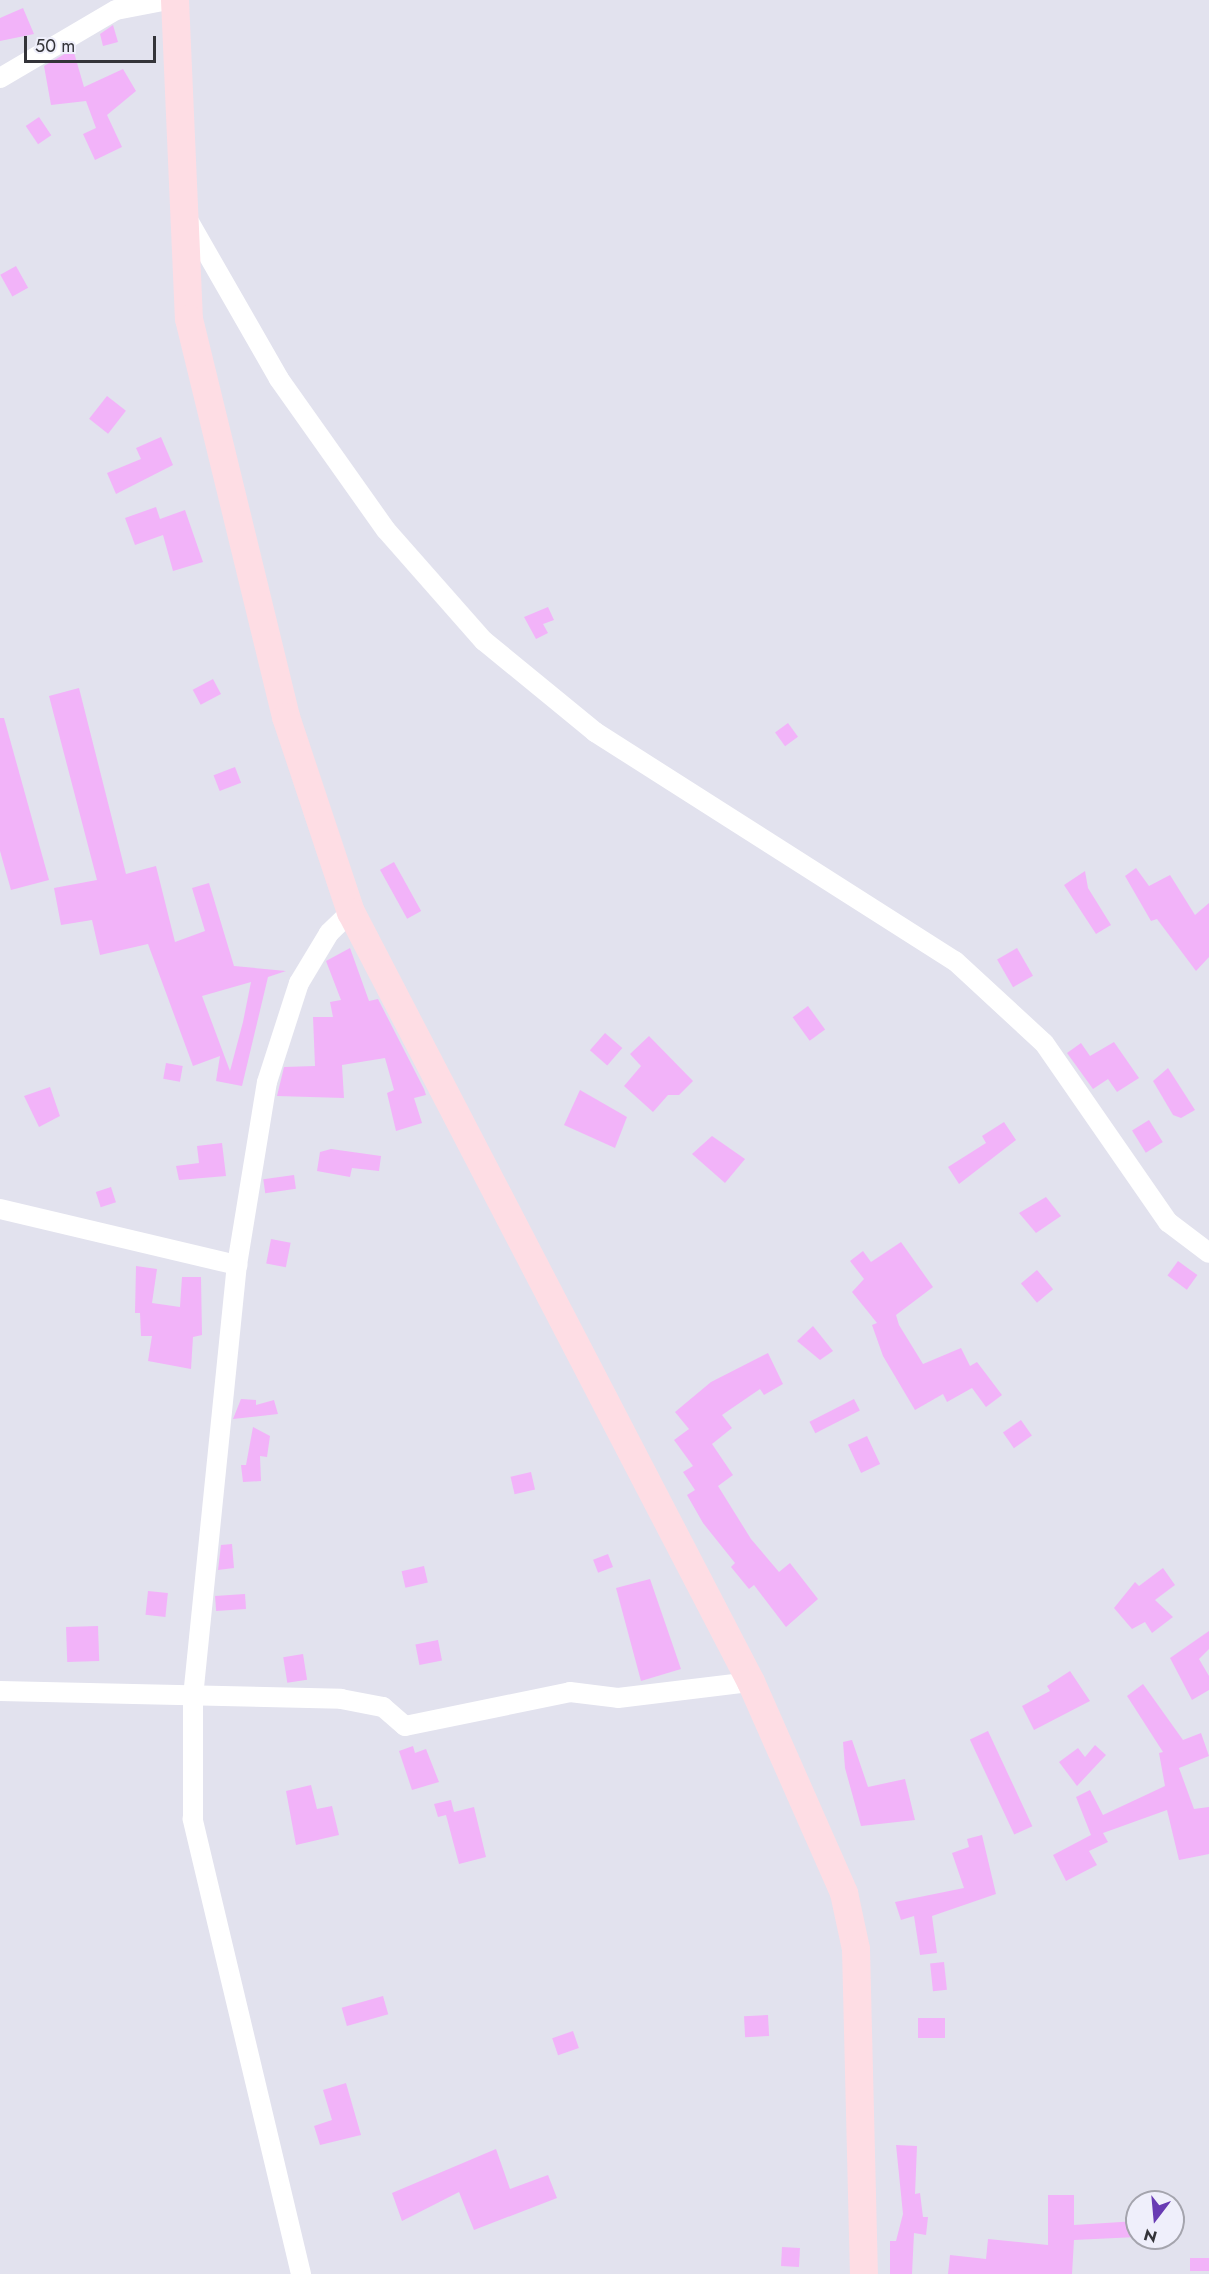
<!DOCTYPE html>
<style>
body{margin:0}
#map{position:relative;width:1209px;height:2274px;overflow:hidden;background:#e2e2ee;font-family:Jost,sans-serif}
div>[style]{position:absolute}
[style*='--x']{left:calc(var(--x)*1px);top:calc(var(--y)*1px);width:calc(var(--w)*1px);rotate:calc(var(--a)*1deg)}
.building>*{inset:0;background:#f2b3f9;transform-origin:0 0}
.minor>*{height:20px;margin:-10px;padding:0 10px;transform-origin:10px;border-radius:10px;background:#fff}
.secondary>*{height:28px;margin:-14px;padding:0 14px;transform-origin:14px;border-radius:14px;background:#fedde4}
span{translate:-50% -50%;white-space:nowrap;text-align:center;line-height:1.15;-webkit-text-stroke:6px #efeffb;paint-order:stroke}
.north{position:absolute;left:1125px;top:2190px;width:60px;height:60px;box-sizing:border-box;background:#efeffb;border:2px solid #a4a4ad;border-radius:50%;rotate:196deg;font-size:16px;font-weight:700;line-height:24px;text-align:center;color:#343439}
.north::after{content:'';display:block;margin:auto;width:21px;height:27px;background:#683bb3;clip-path:polygon(50% 0,100% 100%,50% 72%,0 100%)}
.scale{position:absolute;left:24px;top:36px;width:132px;height:27px;box-sizing:border-box;border:3px solid #343439;border-top:0;padding-left:8px;font-size:18px;line-height:21px;white-space:nowrap;color:#343439;-webkit-text-stroke:4px #efeffb;paint-order:stroke}
</style>
<div id="map">
<div class="building">
<i style="clip-path:polygon(23px 8px,34px 34px,0 41px,0 18px)"></i>
<i style="clip-path:polygon(113px 25px,118px 42px,103px 46px,100px 34px)"></i>
<i style="clip-path:polygon(73px 49px,84px 87px,123px 69px,136px 91px,107px 115px,122px 147px,95px 160px,83px 134px,96px 128px,86px 101px,51px 105px,44px 66px)"></i>
<i style="left:39px;top:117px;width:22px;height:16px;rotate:56deg"></i>
<i style="left:16px;top:266px;width:25px;height:18px;rotate:61deg"></i>
<i style="left:107px;top:396px;width:24px;height:29px;rotate:38deg"></i>
<i style="clip-path:polygon(161px 437px,173px 465px,116px 494px,107px 473px,141px 459px,136px 448px)"></i>
<i style="clip-path:polygon(156px 507px,160px 519px,185px 510px,203px 562px,173px 571px,163px 535px,135px 545px,125px 518px)"></i>
<i style="clip-path:polygon(548px 607px,554px 620px,543px 624px,548px 633px,536px 639px,524px 617px)"></i>
<i style="left:213px;top:679px;width:17px;height:23px;rotate:62deg"></i>
<i style="clip-path:polygon(evenodd,79px 688px,126px 874px,156px 866px,175px 942px,205px 931px,192px 888px,209px 883px,234px 966px,286px 971px,268px 977px,242px 1086px,216px 1081px,220px 1056px,193px 1066px,148px 944px,100px 955px,92px 920px,61px 925px,54px 888px,97px 880px,49px 696px,79px 688px,251px 982px,243px 1022px,230px 1071px,202px 996px,251px 982px)"></i>
<i style="clip-path:polygon(0 718px,4px 718px,49px 880px,11px 890px,0 851px)"></i>
<i style="left:788px;top:723px;width:17px;height:16px;rotate:54deg"></i>
<i style="left:235px;top:767px;width:17px;height:23px;rotate:69deg"></i>
<i style="left:394px;top:862px;width:56px;height:16px;rotate:61deg"></i>
<i style="clip-path:polygon(1136px 868px,1149px 886px,1170px 875px,1195px 915px,1209px 903px,1209px 957px,1196px 971px,1157px 919px,1151px 921px,1125px 876px)"></i>
<i style="clip-path:polygon(1085px 871px,1088px 888px,1111px 925px,1096px 934px,1064px 885px)"></i>
<i style="clip-path:polygon(350px 948px,369px 1001px,378px 999px,424px 1089px,426px 1095px,414px 1098px,422px 1123px,396px 1131px,387px 1093px,394px 1090px,385px 1058px,342px 1065px,344px 1098px,277px 1096px,284px 1067px,315px 1066px,313px 1017px,333px 1017px,330px 1002px,341px 1000px,326px 961px)"></i>
<i style="left:1017px;top:948px;width:32px;height:23px;rotate:60deg"></i>
<i style="left:808px;top:1006px;width:29px;height:19px;rotate:54deg"></i>
<i style="left:605px;top:1033px;width:23px;height:23px;rotate:41deg"></i>
<i style="clip-path:polygon(649px 1036px,693px 1081px,679px 1095px,668px 1095px,653px 1112px,624px 1086px,641px 1066px,630px 1054px)"></i>
<i style="clip-path:polygon(1114px 1042px,1139px 1078px,1117px 1092px,1108px 1079px,1093px 1089px,1067px 1053px,1081px 1043px,1090px 1056px)"></i>
<i style="left:166px;top:1063px;width:17px;height:16px;rotate:10deg"></i>
<i style="clip-path:polygon(1168px 1068px,1195px 1110px,1181px 1118px,1173px 1115px,1153px 1081px)"></i>
<i style="clip-path:polygon(50px 1087px,60px 1116px,39px 1127px,24px 1096px)"></i>
<i style="clip-path:polygon(580px 1090px,627px 1117px,615px 1148px,564px 1125px)"></i>
<i style="left:1149px;top:1120px;width:26px;height:20px;rotate:58deg"></i>
<i style="clip-path:polygon(1004px 1122px,1016px 1140px,959px 1184px,948px 1167px,986px 1143px,982px 1136px)"></i>
<i style="clip-path:polygon(712px 1136px,745px 1159px,725px 1183px,692px 1154px)"></i>
<i style="clip-path:polygon(222px 1143px,226px 1176px,179px 1180px,176px 1166px,199px 1163px,197px 1146px)"></i>
<i style="clip-path:polygon(331px 1149px,381px 1156px,379px 1171px,352px 1168px,350px 1177px,317px 1171px,320px 1152px)"></i>
<i style="left:294px;top:1175px;width:14px;height:31px;rotate:82deg"></i>
<i style="left:111px;top:1187px;width:16px;height:16px;rotate:72deg"></i>
<i style="clip-path:polygon(1046px 1197px,1061px 1216px,1036px 1233px,1019px 1213px)"></i>
<i style="left:271px;top:1239px;width:20px;height:25px;rotate:11deg"></i>
<i style="clip-path:polygon(901px 1242px,933px 1287px,896px 1315px,899px 1325px,923px 1364px,961px 1348px,970px 1366px,977px 1362px,1002px 1395px,986px 1407px,972px 1388px,947px 1402px,943px 1394px,915px 1410px,883px 1356px,872px 1325px,877px 1323px,852px 1292px,864px 1279px,850px 1261px,863px 1251px,871px 1262px)"></i>
<i style="left:1178px;top:1261px;width:24px;height:18px;rotate:36deg"></i>
<i style="clip-path:polygon(136px 1266px,157px 1269px,152px 1303px,180px 1307px,182px 1277px,201px 1277px,202px 1335px,193px 1337px,191px 1369px,148px 1361px,152px 1336px,141px 1336px,140px 1313px,135px 1313px)"></i>
<i style="left:1037px;top:1270px;width:25px;height:21px;rotate:50deg"></i>
<i style="clip-path:polygon(813px 1326px,833px 1351px,820px 1360px,797px 1341px)"></i>
<i style="clip-path:polygon(768px 1353px,783px 1384px,764px 1395px,760px 1389px,722px 1415px,732px 1428px,712px 1444px,733px 1475px,718px 1486px,751px 1539px,779px 1572px,790px 1563px,818px 1599px,786px 1627px,754px 1585px,749px 1589px,731px 1567px,735px 1563px,703px 1523px,687px 1495px,695px 1490px,683px 1472px,693px 1466px,674px 1440px,689px 1429px,675px 1412px,711px 1382px)"></i>
<i style="clip-path:polygon(241px 1399px,256px 1400px,256px 1405px,274px 1400px,278px 1414px,233px 1419px)"></i>
<i style="left:854px;top:1399px;width:13px;height:50px;rotate:63deg"></i>
<i style="left:1021px;top:1420px;width:19px;height:22px;rotate:55deg"></i>
<i style="clip-path:polygon(253px 1427px,270px 1436px,267px 1457px,260px 1456px,261px 1481px,243px 1482px,241px 1465px,246px 1465px)"></i>
<i style="left:867px;top:1436px;width:31px;height:21px;rotate:65deg"></i>
<i style="left:531px;top:1472px;width:18px;height:21px;rotate:77deg"></i>
<i style="clip-path:polygon(232px 1544px,234px 1568px,218px 1570px,221px 1545px)"></i>
<i style="left:608px;top:1554px;width:14px;height:16px;rotate:69deg"></i>
<i style="left:424px;top:1566px;width:17px;height:23px;rotate:77deg"></i>
<i style="clip-path:polygon(1163px 1568px,1175px 1585px,1155px 1600px,1173px 1617px,1152px 1633px,1145px 1622px,1132px 1629px,1114px 1608px,1135px 1582px,1139px 1586px)"></i>
<i style="clip-path:polygon(650px 1579px,681px 1669px,641px 1681px,616px 1588px)"></i>
<i style="left:148px;top:1591px;width:20px;height:24px;rotate:6deg"></i>
<i style="left:245px;top:1594px;width:15px;height:30px;rotate:86deg"></i>
<i style="left:98px;top:1626px;width:35px;height:32px;rotate:88deg"></i>
<i style="clip-path:polygon(1209px 1631px,1209px 1649px,1199px 1659px,1209px 1676px,1209px 1690px,1192px 1700px,1170px 1658px)"></i>
<i style="left:438px;top:1640px;width:21px;height:23px;rotate:79deg"></i>
<i style="left:303px;top:1654px;width:26px;height:20px;rotate:81deg"></i>
<i style="clip-path:polygon(1070px 1671px,1090px 1701px,1034px 1730px,1022px 1706px,1050px 1691px,1047px 1686px)"></i>
<i style="clip-path:polygon(1143px 1684px,1183px 1740px,1201px 1733px,1209px 1756px,1179px 1768px,1194px 1809px,1209px 1807px,1209px 1854px,1179px 1860px,1167px 1810px,1103px 1833px,1108px 1842px,1089px 1851px,1097px 1865px,1066px 1881px,1053px 1855px,1091px 1835px,1076px 1797px,1090px 1790px,1103px 1815px,1165px 1786px,1159px 1753px,1163px 1752px,1127px 1696px)"></i>
<i style="left:988px;top:1731px;width:105px;height:20px;rotate:65deg"></i>
<i style="clip-path:polygon(852px 1740px,868px 1787px,905px 1779px,915px 1820px,861px 1826px,845px 1768px,843px 1742px)"></i>
<i style="clip-path:polygon(1095px 1745px,1106px 1755px,1077px 1786px,1059px 1762px,1078px 1748px,1085px 1757px)"></i>
<i style="clip-path:polygon(413px 1746px,415px 1753px,426px 1749px,439px 1782px,412px 1790px,399px 1751px)"></i>
<i style="clip-path:polygon(311px 1785px,317px 1809px,332px 1806px,339px 1835px,296px 1845px,286px 1791px)"></i>
<i style="clip-path:polygon(451px 1800px,454px 1812px,474px 1807px,486px 1857px,459px 1864px,446px 1815px,438px 1817px,434px 1804px)"></i>
<i style="clip-path:polygon(982px 1835px,996px 1894px,932px 1916px,937px 1953px,920px 1955px,914px 1916px,901px 1920px,895px 1902px,964px 1888px,952px 1853px,969px 1847px,967px 1839px)"></i>
<i style="left:944px;top:1962px;width:28px;height:14px;rotate:84deg"></i>
<i style="left:383px;top:1996px;width:19px;height:43px;rotate:74deg"></i>
<i style="left:768px;top:2015px;width:21px;height:24px;rotate:87deg"></i>
<i style="left:918px;top:2018px;width:27px;height:20px"></i>
<i style="left:573px;top:2031px;width:18px;height:22px;rotate:71deg"></i>
<i style="clip-path:polygon(346px 2083px,361px 2135px,320px 2145px,314px 2126px,332px 2120px,323px 2090px)"></i>
<i style="clip-path:polygon(896px 2145px,917px 2146px,915px 2194px,920px 2193px,923px 2217px,928px 2217px,926px 2235px,914px 2233px,912px 2274px,890px 2274px,890px 2241px,896px 2241px,903px 2214px)"></i>
<i style="clip-path:polygon(496px 2149px,510px 2189px,548px 2175px,557px 2198px,474px 2230px,459px 2192px,402px 2221px,392px 2193px)"></i>
<i style="clip-path:polygon(1048px 2195px,1074px 2195px,1074px 2225px,1137px 2221px,1137px 2237px,1074px 2240px,1072px 2274px,948px 2274px,950px 2255px,986px 2259px,988px 2239px,1048px 2245px)"></i>
<i style="left:782px;top:2247px;width:18px;height:19px;rotate:3deg"></i>
<i style="left:1209px;top:2258px;width:13px;height:19px;rotate:90deg"></i>
</div>
<div class="minor">
<i style="--x:0;--y:78;--w:134;--a:-30.4"></i>
<i style="--x:116;--y:10;--w:53;--a:-10.9"></i>
<i style="--x:188;--y:220;--w:183;--a:60.2"></i>
<i style="--x:279;--y:379;--w:185;--a:54.7"></i>
<i style="--x:386;--y:530;--w:148;--a:48.6"></i>
<i style="--x:484;--y:641;--w:144;--a:39.3"></i>
<i style="--x:595;--y:732;--w:427;--a:32.5"></i>
<i style="--x:955;--y:961;--w:121;--a:42.7"></i>
<i style="--x:1044;--y:1043;--w:218;--a:55.3"></i>
<i style="--x:1168;--y:1222;--w:51;--a:37.1"></i>
<i style="--x:0;--y:1209;--w:244;--a:13.3"></i>
<i style="--x:0;--y:1691;--w:341;--a:1.3"></i>
<i style="--x:341;--y:1699;--w:43;--a:10.8"></i>
<i style="--x:383;--y:1707;--w:29;--a:41"></i>
<i style="--x:405;--y:1726;--w:168;--a:-11.6"></i>
<i style="--x:570;--y:1692;--w:48;--a:7.1"></i>
<i style="--x:618;--y:1698;--w:134;--a:-6.9"></i>
<i style="--x:301;--y:2274;--w:468;--a:-103.4"></i>
<i style="--x:193;--y:1819;--w:122;--a:-90"></i>
<i style="--x:193;--y:1697;--w:434;--a:-84.2"></i>
<i style="--x:237;--y:1265;--w:185;--a:-80.7"></i>
<i style="--x:267;--y:1082;--w:104;--a:-72.1"></i>
<i style="--x:299;--y:983;--w:58;--a:-59"></i>
<i style="--x:329;--y:933;--w:30;--a:-44"></i>
</div>
<div class="secondary">
<i style="--x:175;--y:0;--w:319;--a:87.5"></i>
<i style="--x:189;--y:319;--w:410;--a:76.3"></i>
<i style="--x:286;--y:717;--w:206;--a:71.6"></i>
<i style="--x:351;--y:912;--w:868;--a:62.55"></i>
<i style="--x:751;--y:1682;--w:231;--a:66.2"></i>
<i style="--x:844;--y:1893;--w:57;--a:77.9"></i>
<i style="--x:856;--y:1949;--w:325;--a:88.6"></i>
</div>
<div class="north">N</div>
<div class="scale">50 m</div>
</div>
